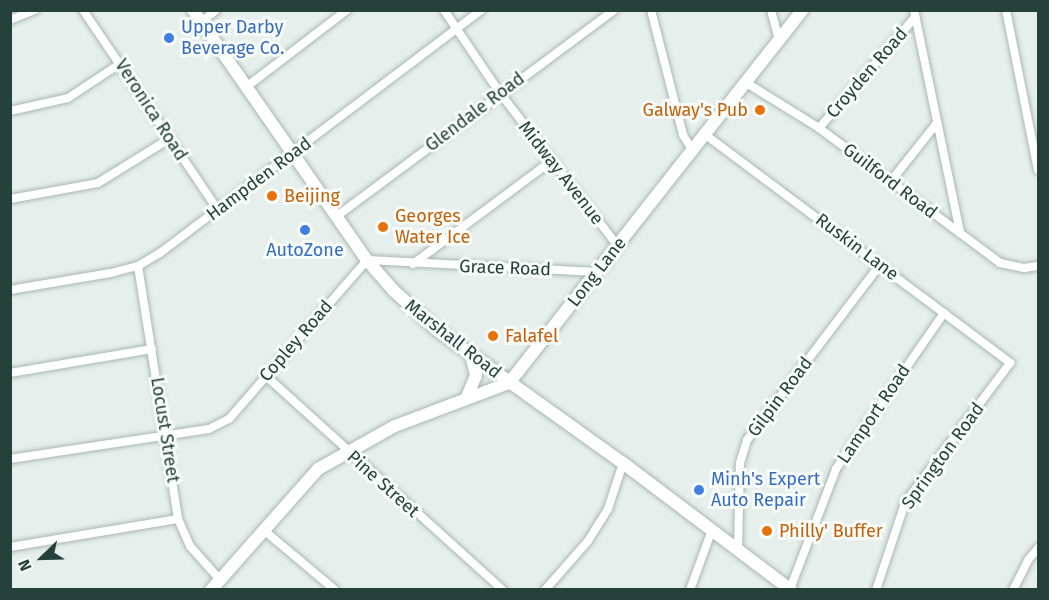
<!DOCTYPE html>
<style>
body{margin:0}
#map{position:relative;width:1049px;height:600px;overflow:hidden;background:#e6efeb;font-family:"Fira Sans",sans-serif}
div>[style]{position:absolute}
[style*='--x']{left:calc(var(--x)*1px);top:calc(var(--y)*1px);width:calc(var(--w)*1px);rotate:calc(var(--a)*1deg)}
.roads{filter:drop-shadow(0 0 2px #a8b8b2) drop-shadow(0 0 2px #a8b8b2)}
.street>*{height:8px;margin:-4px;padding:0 4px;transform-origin:4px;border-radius:4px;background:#fff}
.secondary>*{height:12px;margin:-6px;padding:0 6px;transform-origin:6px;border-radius:6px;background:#fff}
.dots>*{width:16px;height:16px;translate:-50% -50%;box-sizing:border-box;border:3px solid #f7fbf9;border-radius:50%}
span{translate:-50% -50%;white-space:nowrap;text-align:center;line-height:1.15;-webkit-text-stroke:6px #f7fbf9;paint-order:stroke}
.shop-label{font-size:18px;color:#366cbe}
.left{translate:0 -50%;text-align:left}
.street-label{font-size:18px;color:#24423a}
.food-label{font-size:18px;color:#c56008}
.right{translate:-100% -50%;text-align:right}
.frame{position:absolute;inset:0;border:12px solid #24423a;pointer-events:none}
.north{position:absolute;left:12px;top:528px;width:60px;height:60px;-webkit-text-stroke:4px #f7fbf9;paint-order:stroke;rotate:247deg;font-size:16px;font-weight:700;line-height:24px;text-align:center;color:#24423a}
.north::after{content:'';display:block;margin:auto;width:21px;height:27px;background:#24423a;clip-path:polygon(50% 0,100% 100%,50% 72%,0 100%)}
</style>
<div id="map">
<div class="roads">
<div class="street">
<i style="--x:83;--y:10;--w:241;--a:56"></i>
<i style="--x:444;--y:10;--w:100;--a:56"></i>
<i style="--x:500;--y:93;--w:193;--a:52.4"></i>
<i style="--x:651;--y:10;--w:129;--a:75.6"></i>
<i style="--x:683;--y:135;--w:15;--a:58"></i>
<i style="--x:771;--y:10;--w:31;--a:75"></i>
<i style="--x:914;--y:10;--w:228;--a:78.3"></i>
<i style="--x:1006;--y:10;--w:163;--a:78.7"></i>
<i style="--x:10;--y:20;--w:27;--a:-22"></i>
<i style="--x:200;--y:23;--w:21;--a:-39"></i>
<i style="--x:745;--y:82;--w:87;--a:31.9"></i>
<i style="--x:819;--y:128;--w:226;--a:36.7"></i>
<i style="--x:1000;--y:263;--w:25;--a:12"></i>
<i style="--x:1024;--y:268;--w:14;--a:-8"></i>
<i style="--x:245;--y:88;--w:128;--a:-37.4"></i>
<i style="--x:10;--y:111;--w:59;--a:-12.6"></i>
<i style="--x:68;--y:98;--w:64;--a:-33.4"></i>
<i style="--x:819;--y:128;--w:147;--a:-49.1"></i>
<i style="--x:703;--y:133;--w:384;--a:36.8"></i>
<i style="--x:1010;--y:363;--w:175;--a:126.9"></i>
<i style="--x:905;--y:503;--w:92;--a:108.4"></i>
<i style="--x:891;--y:181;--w:74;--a:-51.6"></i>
<i style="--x:10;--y:199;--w:89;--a:-10.3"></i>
<i style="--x:98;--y:183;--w:84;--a:-31.8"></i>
<i style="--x:337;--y:216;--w:345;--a:-36.6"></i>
<i style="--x:413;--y:264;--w:172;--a:-36.7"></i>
<i style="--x:138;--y:266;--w:256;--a:81"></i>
<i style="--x:178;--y:519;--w:30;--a:66"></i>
<i style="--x:190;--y:546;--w:47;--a:48.5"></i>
<i style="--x:10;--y:290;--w:102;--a:-9.6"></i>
<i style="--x:111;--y:273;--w:28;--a:-15"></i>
<i style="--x:138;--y:266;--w:26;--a:-31"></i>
<i style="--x:160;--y:253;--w:403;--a:-37.1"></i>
<i style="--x:10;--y:373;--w:144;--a:-9.6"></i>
<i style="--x:266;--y:376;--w:319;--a:42.1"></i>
<i style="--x:10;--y:459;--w:201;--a:-8.6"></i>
<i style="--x:209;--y:429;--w:22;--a:-27"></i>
<i style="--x:229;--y:419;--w:211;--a:-49"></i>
<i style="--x:367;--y:260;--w:231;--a:3"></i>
<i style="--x:266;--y:532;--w:90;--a:40"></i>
<i style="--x:10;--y:547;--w:170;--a:-9.5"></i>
<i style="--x:738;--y:549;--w:86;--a:-88.7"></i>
<i style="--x:740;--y:463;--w:24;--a:-73"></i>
<i style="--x:747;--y:440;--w:220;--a:-52.8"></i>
<i style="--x:790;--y:589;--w:129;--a:-69"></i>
<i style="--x:836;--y:469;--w:190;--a:-55.3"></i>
<i style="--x:545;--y:590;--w:65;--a:-48.7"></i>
<i style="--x:588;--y:541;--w:38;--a:-58"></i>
<i style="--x:608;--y:509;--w:48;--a:-71.9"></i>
<i style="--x:690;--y:590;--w:64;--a:-69.9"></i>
<i style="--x:1013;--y:590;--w:34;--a:-63"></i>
<i style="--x:1028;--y:560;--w:16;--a:-50"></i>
</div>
<div class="secondary">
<i style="--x:193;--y:10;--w:305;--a:55.2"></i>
<i style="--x:367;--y:260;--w:40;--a:49"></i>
<i style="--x:393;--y:290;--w:59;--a:42.3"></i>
<i style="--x:437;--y:330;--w:229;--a:35.6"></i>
<i style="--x:623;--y:463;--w:211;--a:37.1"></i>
<i style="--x:466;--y:399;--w:26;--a:-67"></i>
<i style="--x:476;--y:375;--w:21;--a:-104"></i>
<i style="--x:211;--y:590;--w:162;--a:-48.5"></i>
<i style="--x:318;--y:469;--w:88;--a:-29.2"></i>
<i style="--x:395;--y:426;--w:122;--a:-20.7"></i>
<i style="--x:509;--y:383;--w:474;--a:-51.8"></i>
</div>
</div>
<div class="dots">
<i style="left:169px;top:38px;background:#3f7fe0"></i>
<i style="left:760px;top:110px;background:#e8710a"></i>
<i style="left:272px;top:196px;background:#e8710a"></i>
<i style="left:383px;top:227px;background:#e8710a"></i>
<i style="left:305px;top:230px;background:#3f7fe0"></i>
<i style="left:493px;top:336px;background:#e8710a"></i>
<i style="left:699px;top:490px;background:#3f7fe0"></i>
<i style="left:767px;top:531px;background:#e8710a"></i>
</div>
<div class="shop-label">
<span class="left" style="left:181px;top:38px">Upper Darby<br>Beverage Co.</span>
<span style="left:305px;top:250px">AutoZone</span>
<span class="left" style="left:711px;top:490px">Minh's Expert<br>Auto Repair</span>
</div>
<div class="street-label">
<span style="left:867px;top:73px;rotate:-49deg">Croyden Road</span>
<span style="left:151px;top:110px;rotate:57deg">Veronica Road</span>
<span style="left:475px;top:112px;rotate:-37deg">Glendale Road</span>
<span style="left:561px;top:173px;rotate:52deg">Midway Avenue</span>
<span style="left:259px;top:179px;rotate:-37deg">Hampden Road</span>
<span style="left:890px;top:181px;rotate:37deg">Guilford Road</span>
<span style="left:857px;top:247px;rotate:37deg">Ruskin Lane</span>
<span style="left:505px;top:268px;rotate:2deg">Grace Road</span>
<span style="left:597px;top:272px;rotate:-52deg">Long Lane</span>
<span style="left:453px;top:339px;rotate:38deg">Marshall Road</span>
<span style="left:296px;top:341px;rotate:-49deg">Copley Road</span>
<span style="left:780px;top:397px;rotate:-53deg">Gilpin Road</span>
<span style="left:874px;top:414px;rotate:-56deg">Lamport Road</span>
<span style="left:165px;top:430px;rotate:81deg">Locust Street</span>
<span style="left:943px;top:456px;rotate:-54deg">Springton Road</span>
<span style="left:383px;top:484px;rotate:42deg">Pine Street</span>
</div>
<div class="food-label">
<span class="right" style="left:748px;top:110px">Galway's Pub</span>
<span class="left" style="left:284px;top:196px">Beijing</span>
<span class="left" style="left:395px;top:227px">Georges<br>Water Ice</span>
<span class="left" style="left:505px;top:336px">Falafel</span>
<span class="left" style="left:779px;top:531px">Philly' Buffer</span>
</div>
<div class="frame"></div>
<div class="north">N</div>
</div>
